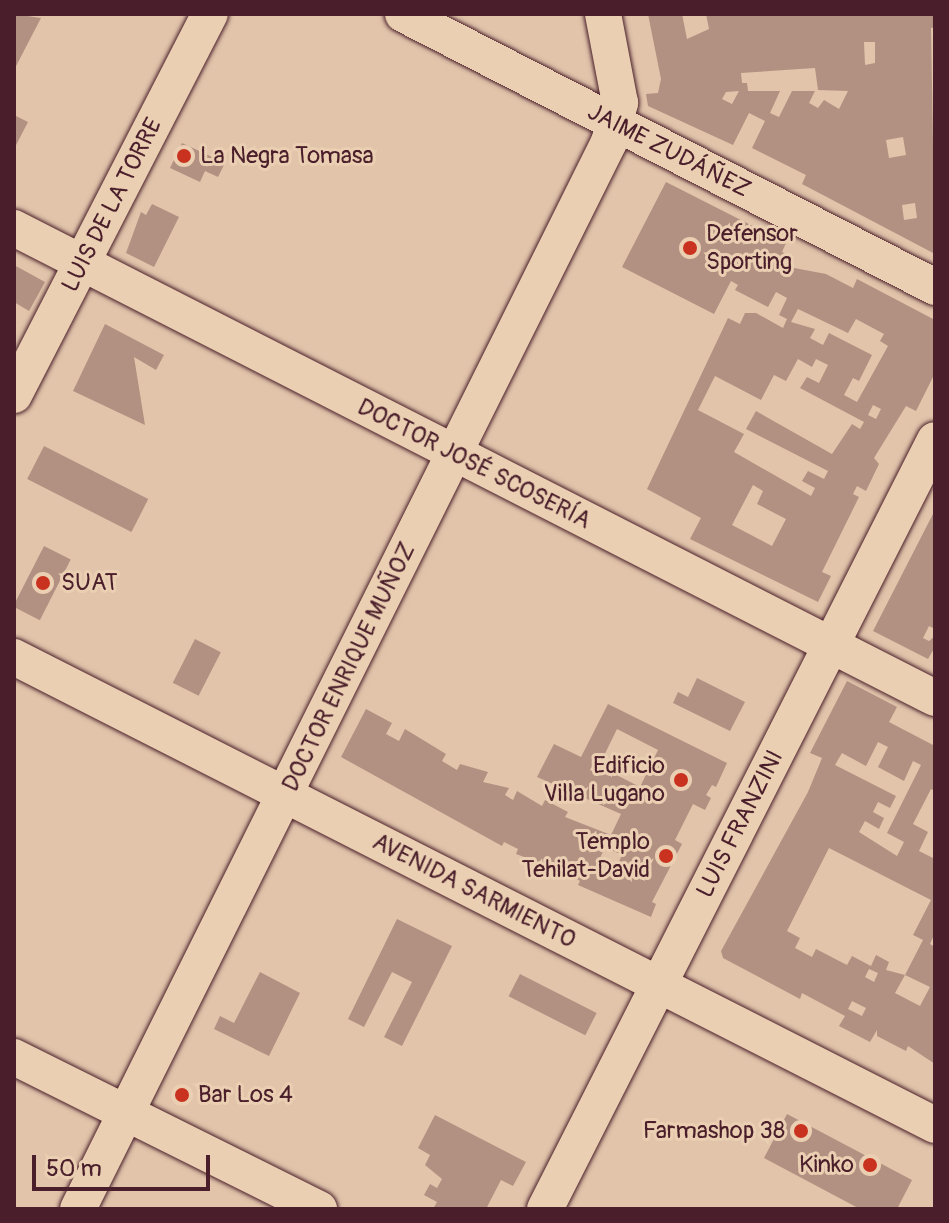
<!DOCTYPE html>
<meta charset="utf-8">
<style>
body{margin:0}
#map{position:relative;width:949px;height:1223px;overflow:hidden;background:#e1c4aa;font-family:Pangolin,sans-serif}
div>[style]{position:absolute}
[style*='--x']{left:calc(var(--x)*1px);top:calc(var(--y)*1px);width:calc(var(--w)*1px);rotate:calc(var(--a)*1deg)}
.building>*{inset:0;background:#b29182;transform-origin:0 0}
.roads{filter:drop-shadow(0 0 2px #4a1f2b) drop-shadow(0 0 2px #4a1f2b)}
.minor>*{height:36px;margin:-18px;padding:0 18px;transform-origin:18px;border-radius:18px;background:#ebcfb2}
.dots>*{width:22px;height:22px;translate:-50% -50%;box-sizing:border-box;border:4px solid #ebcfb2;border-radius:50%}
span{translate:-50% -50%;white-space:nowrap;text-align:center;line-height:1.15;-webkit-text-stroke:6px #ebcfb2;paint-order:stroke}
.street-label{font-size:24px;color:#4a1f2b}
.poi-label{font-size:24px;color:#4a1f2b}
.left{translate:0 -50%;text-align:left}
.right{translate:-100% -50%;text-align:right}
.frame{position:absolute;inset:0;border:16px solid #4a1f2b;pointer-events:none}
.scale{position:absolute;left:32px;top:1155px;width:178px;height:36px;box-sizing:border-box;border:4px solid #4a1f2b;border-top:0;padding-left:10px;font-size:24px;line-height:28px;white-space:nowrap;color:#4a1f2b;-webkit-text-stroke:6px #ebcfb2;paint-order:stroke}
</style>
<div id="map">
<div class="building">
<i style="clip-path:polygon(14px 14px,41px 18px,14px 70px)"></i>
<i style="clip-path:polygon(evenodd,648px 14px,682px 14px,687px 39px,709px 29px,706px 14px,935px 14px,935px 27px,931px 28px,935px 254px,802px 184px,806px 175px,752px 148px,765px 121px,749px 113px,733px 145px,648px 106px,646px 94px,658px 93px,661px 79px,648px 14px,864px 42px,875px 42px,875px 63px,865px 65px,864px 42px,648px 14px,815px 68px,818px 90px,848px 91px,839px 109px,824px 100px,818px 108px,809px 103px,815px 91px,792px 91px,779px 117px,770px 113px,780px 91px,748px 91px,747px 83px,742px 83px,741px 73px,815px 68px,648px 14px,739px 91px,732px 104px,722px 99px,726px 92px,739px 91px,648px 14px,903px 137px,906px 155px,889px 158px,886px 140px,903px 137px,648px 14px,915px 203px,917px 218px,904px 220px,902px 205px,915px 203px)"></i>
<i style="clip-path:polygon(14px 115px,28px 122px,14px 149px)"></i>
<i style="clip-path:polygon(182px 143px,225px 163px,218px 177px,205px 171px,200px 182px,170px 168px)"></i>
<i style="clip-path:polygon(evenodd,666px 182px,786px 243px,782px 252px,793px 258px,789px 267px,826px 274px,853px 288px,857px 279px,935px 320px,935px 373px,916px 411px,906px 406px,874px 458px,879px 464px,866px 491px,857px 486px,853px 494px,859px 497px,822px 572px,831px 576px,818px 602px,690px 539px,701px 518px,647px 489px,728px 318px,740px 324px,745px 313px,756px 313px,783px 328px,787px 319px,779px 315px,787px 298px,776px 292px,768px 307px,735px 290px,738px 285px,731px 281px,714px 314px,622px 267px,666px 182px,798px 309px,848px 333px,856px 319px,884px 334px,880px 341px,888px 346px,857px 402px,844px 395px,853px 378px,859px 381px,872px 355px,829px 333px,823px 345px,810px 338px,815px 329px,791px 322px,798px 309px,666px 182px,798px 359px,812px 367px,816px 359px,828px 365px,819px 383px,807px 377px,800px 388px,864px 422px,860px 429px,852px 424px,832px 454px,756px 411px,746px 429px,828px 471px,824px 479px,808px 471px,802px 481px,815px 488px,811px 496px,734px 452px,744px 434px,698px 410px,715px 376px,761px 400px,774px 375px,786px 381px,798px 359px,666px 182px,873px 405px,881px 409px,876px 419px,868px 415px,873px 405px,666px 182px,753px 485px,763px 491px,757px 504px,786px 519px,772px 546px,732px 525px,753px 485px)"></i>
<i style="clip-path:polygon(152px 204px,179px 217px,154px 267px,126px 253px,141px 212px,146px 215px)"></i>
<i style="clip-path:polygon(14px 265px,45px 282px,29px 311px,14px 302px)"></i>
<i style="clip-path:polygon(105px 324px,164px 355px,156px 370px,134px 357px,145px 425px,73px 391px)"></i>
<i style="left:44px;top:446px;width:117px;height:37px;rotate:27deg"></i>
<i style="clip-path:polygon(935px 510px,935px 629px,929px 626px,923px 638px,929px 641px,935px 636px,935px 647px,928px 659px,873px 631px)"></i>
<i style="left:44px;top:546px;width:30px;height:68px;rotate:27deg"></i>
<i style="left:195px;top:639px;width:29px;height:49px;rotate:27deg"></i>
<i style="clip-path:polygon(697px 678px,745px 702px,730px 731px,673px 703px,678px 692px,688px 697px)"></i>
<i style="clip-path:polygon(evenodd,847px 681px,897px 707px,889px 722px,935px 746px,935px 791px,931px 789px,913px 824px,928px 832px,919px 851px,935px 859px,935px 933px,930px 944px,935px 947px,935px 1064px,908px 1046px,906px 1051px,877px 1036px,877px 1030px,870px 1042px,839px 1026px,845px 1016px,802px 993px,800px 999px,723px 958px,721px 951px,808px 792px,822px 758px,810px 753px,847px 681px,878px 742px,888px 747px,878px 767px,904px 781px,913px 761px,921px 765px,887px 833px,904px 842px,897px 856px,859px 832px,865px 821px,879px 829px,884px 818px,873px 812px,878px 802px,890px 808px,896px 796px,835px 765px,842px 753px,866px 766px,878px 742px,847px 681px,829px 848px,931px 900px,913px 935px,923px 940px,905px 975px,930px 987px,920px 1006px,895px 993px,905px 975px,886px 970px,889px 962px,876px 955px,871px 966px,852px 956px,847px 965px,816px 949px,812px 957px,795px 948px,800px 938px,787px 931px,829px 848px,847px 681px,869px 969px,878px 973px,874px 982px,865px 977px,869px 969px,847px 681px,852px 1001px,866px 1008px,862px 1016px,848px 1009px,852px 1001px)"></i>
<i style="clip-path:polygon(evenodd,608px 704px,727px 763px,716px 787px,712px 785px,706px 795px,711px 798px,705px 810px,693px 804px,675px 840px,682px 844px,652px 902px,656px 904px,651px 917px,578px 885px,580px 881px,568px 873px,516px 854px,518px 849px,504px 842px,502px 846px,341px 757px,366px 709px,392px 723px,386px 734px,399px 741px,405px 729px,446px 754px,442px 761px,457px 770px,460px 764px,488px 772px,483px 782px,509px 788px,505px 795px,513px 800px,517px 791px,542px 806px,545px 800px,568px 812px,565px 817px,611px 835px,621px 814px,537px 777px,554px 744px,581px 757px,608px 704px,617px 729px,658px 750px,640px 787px,599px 766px,617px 729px,608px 704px,605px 847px,622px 855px,612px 877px,595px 869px,605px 847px,608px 704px,638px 863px,650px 869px,646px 876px,634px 871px,638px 863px)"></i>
<i style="clip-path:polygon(397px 919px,452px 946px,402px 1046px,384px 1037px,412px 982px,392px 972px,364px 1027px,348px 1019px)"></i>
<i style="clip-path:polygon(260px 972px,300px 993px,269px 1056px,214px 1029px,220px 1016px,234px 1023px)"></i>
<i style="left:520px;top:974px;width:86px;height:25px;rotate:27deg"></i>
<i style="clip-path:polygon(787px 1114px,912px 1180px,897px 1209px,860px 1209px,764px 1158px)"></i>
<i style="clip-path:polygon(435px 1115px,526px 1162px,513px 1186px,501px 1180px,486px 1209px,433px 1209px,437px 1202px,424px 1195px,430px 1184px,437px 1188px,442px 1179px,425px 1165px,430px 1155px,418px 1148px)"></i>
</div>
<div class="roads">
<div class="minor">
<i style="--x:403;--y:14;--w:598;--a:27.16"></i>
<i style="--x:14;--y:228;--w:1034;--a:27.04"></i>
<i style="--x:14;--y:395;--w:428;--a:-62.8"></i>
<i style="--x:14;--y:657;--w:1033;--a:26.94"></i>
<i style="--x:14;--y:1057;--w:341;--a:26.5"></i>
<i style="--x:78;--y:1209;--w:1192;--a:-63.54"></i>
<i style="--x:609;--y:142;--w:41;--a:-74.2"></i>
<i style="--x:620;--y:103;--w:91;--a:-100.8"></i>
<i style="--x:545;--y:1209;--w:862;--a:-63.11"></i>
</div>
</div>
<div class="dots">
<i style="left:184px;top:156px;background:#c8321e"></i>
<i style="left:690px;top:248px;background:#c8321e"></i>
<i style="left:43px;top:583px;background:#c8321e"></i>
<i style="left:681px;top:780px;background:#c8321e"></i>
<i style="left:666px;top:856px;background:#c8321e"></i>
<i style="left:182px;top:1095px;background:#c8321e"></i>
<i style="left:801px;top:1131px;background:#c8321e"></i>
<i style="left:870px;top:1165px;background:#c8321e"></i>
</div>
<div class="street-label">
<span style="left:669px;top:151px;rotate:27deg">JAIME ZUDÁÑEZ</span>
<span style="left:112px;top:205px;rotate:-63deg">LUIS DE LA TORRE</span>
<span style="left:474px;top:464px;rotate:27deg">DOCTOR JOSÉ SCOSERÍA</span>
<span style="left:349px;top:667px;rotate:-64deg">DOCTOR ENRIQUE MUÑOZ</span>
<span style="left:740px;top:824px;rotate:-63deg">LUIS FRANZINI</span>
<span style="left:474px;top:891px;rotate:27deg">AVENIDA SARMIENTO</span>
</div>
<div class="poi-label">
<span class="left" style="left:200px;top:156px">La Negra Tomasa</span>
<span class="left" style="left:706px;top:248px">Defensor<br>Sporting</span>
<span class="left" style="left:61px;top:583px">SUAT</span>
<span class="right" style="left:665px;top:780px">Edificio<br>Villa Lugano</span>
<span class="right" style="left:650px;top:856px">Templo<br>Tehilat-David</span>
<span class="left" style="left:198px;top:1095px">Bar Los 4</span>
<span class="right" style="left:785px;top:1131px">Farmashop 38</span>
<span class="right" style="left:854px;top:1165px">Kinko</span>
</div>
<div class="frame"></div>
<div class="scale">50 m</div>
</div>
